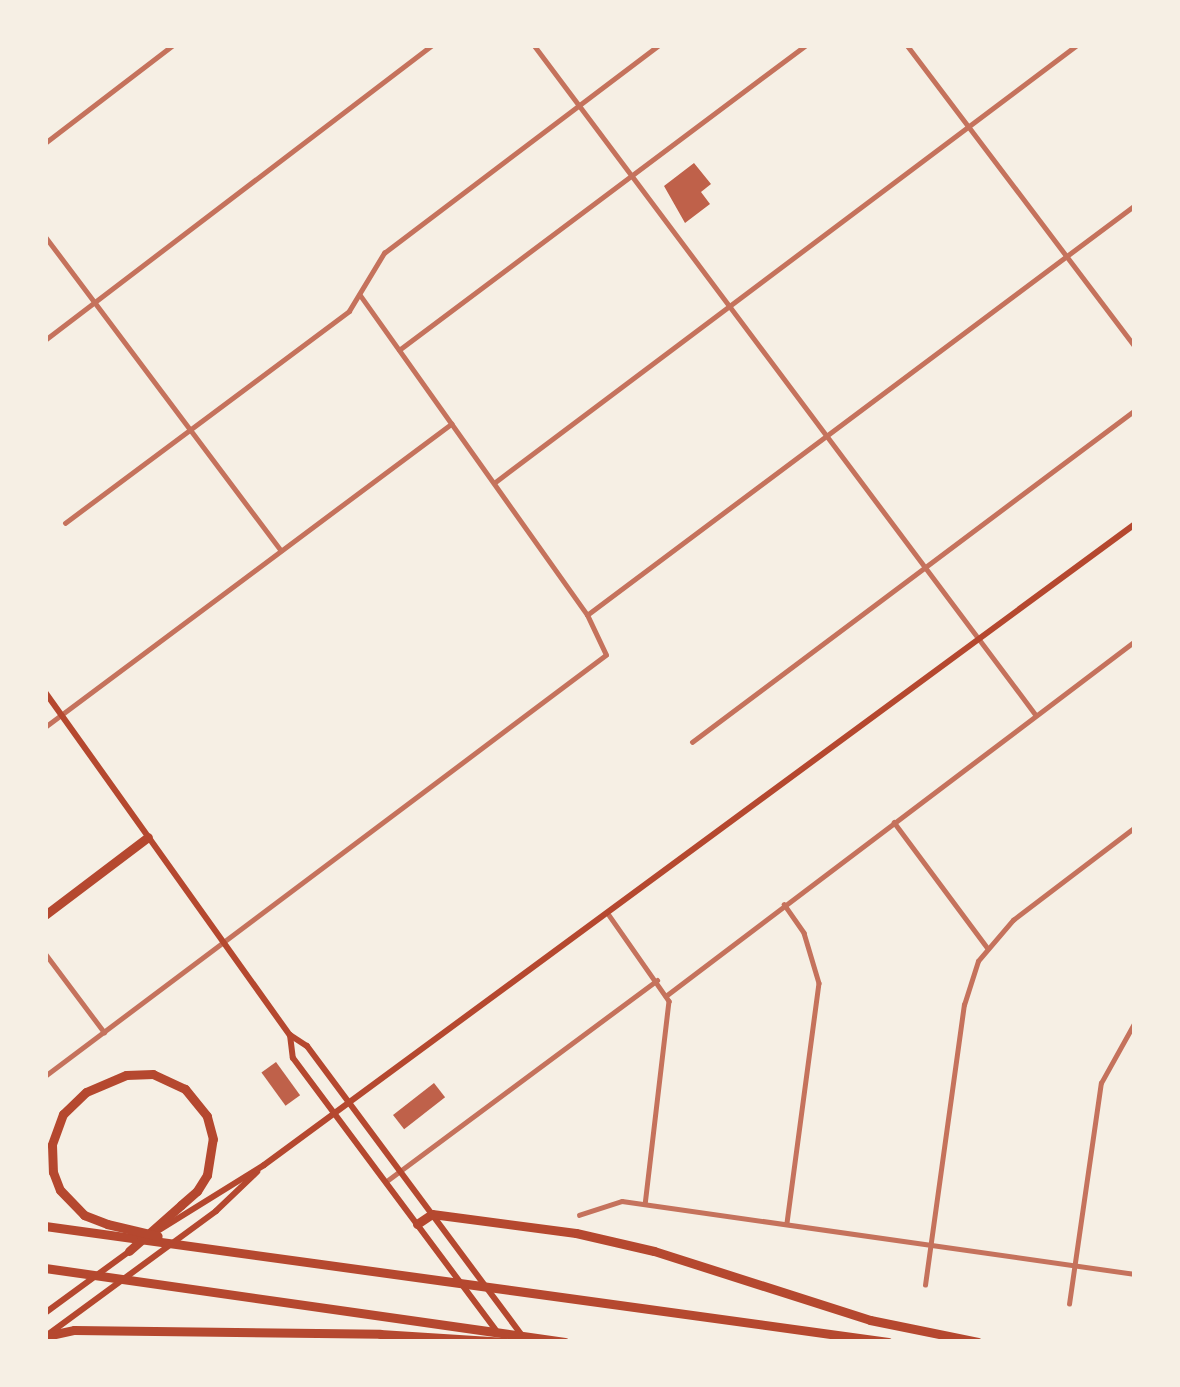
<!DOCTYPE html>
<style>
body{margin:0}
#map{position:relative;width:1180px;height:1387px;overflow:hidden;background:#f6efe4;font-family:"Roboto Condensed",sans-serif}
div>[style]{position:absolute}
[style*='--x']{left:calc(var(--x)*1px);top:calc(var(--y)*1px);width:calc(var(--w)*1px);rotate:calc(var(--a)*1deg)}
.building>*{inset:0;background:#bf614a;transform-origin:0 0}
.minor>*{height:4.5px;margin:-2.25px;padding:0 2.25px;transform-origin:2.25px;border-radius:2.25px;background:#c5725c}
.secondary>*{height:6px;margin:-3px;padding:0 3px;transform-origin:3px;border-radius:3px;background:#b5482f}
.motorway>*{height:9px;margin:-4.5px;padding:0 4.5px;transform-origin:4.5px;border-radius:4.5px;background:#b5482f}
span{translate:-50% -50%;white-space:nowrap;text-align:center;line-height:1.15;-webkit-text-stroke:12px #f6efe4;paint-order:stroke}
.frame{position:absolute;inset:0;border:48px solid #f6efe4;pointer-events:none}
</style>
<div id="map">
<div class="building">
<i style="clip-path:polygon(694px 163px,711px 184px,701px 192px,710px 204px,685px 223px,664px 186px)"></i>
<i style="left:276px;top:1062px;width:41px;height:18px;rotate:54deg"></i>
<i style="left:434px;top:1083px;width:18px;height:52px;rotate:52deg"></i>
</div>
<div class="minor">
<i style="--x:534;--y:45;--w:837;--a:53.16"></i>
<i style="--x:907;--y:45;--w:378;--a:52.9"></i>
<i style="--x:45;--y:143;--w:161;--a:-37.4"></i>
<i style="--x:45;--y:236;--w:393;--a:53.1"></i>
<i style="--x:45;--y:340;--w:487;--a:-37.3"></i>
<i style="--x:399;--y:350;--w:509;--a:-36.85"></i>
<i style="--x:494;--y:483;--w:729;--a:-36.92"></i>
<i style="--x:65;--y:523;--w:354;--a:-36.7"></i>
<i style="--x:349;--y:311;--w:68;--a:-58.9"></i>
<i style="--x:384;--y:253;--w:345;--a:-37.1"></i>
<i style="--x:587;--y:615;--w:684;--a:-36.8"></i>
<i style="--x:45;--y:727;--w:507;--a:-36.73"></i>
<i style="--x:692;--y:742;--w:554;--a:-36.85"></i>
<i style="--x:894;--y:822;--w:156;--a:53.4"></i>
<i style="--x:784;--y:904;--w:35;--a:55"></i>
<i style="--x:804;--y:933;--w:52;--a:73.3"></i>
<i style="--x:819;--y:983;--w:242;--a:97.6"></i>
<i style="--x:609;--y:915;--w:105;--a:55.1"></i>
<i style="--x:669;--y:1001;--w:204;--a:96.7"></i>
<i style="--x:45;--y:953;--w:99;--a:53.2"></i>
<i style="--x:667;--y:995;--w:587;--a:-37.1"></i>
<i style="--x:45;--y:1076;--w:701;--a:-36.89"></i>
<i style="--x:606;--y:655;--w:44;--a:-115.4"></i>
<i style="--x:587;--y:615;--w:392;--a:-125.4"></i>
<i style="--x:388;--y:1180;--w:335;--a:-36.6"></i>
<i style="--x:579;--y:1215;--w:45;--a:-18"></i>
<i style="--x:622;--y:1201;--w:518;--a:8.1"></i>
<i style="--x:925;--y:1285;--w:283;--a:-82.1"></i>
<i style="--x:964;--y:1005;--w:46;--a:-72.3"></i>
<i style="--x:978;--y:961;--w:54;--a:-49.5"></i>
<i style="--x:1013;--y:920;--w:153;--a:-37.3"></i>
<i style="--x:1069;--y:1304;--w:223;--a:-81.8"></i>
<i style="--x:1101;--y:1083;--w:70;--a:-60.9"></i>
</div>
<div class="secondary">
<i style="--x:45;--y:692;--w:422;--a:54.5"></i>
<i style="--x:290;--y:1035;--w:20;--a:33"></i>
<i style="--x:307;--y:1046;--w:369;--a:53.4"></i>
<i style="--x:290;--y:1035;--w:23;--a:83"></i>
<i style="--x:293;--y:1058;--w:339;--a:53.3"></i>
<i style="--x:156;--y:1232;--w:127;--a:-31.8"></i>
<i style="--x:264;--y:1165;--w:1081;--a:-36.35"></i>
<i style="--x:45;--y:1313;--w:107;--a:-36.2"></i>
<i style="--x:50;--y:1333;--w:206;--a:-36.3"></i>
<i style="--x:216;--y:1211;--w:57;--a:-43.6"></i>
</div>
<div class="motorway">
<i style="--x:45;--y:915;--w:129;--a:-37.1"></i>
<i style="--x:417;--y:1224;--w:18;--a:-34"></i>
<i style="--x:432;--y:1214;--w:145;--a:7.5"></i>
<i style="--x:576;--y:1233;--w:80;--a:13"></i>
<i style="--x:654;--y:1251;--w:227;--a:17.7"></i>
<i style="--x:870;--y:1320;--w:110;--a:11.5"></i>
<i style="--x:45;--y:1226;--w:851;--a:7.83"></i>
<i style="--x:129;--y:1251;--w:69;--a:-41.5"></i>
<i style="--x:181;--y:1205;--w:21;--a:-41"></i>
<i style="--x:197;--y:1191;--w:19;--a:-58"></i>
<i style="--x:207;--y:1175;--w:36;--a:-81"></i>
<i style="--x:213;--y:1139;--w:24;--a:-105"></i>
<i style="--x:207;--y:1116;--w:35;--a:-129"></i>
<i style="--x:185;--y:1089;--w:35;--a:-155"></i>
<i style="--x:153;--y:1074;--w:27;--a:178"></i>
<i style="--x:126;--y:1075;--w:43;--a:157"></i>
<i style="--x:86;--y:1092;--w:32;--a:136"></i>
<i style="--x:63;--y:1114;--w:33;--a:110"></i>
<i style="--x:52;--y:1145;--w:27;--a:88"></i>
<i style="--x:53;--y:1172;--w:19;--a:69"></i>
<i style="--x:60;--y:1190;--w:35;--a:46"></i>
<i style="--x:84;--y:1215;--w:25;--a:21"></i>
<i style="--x:107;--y:1224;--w:52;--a:13.2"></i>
<i style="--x:45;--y:1268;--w:525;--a:8.1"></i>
<i style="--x:46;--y:1336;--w:29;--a:-12"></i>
<i style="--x:74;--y:1330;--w:306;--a:0.7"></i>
<i style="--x:380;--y:1334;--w:126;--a:3.6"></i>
</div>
<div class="frame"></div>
</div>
